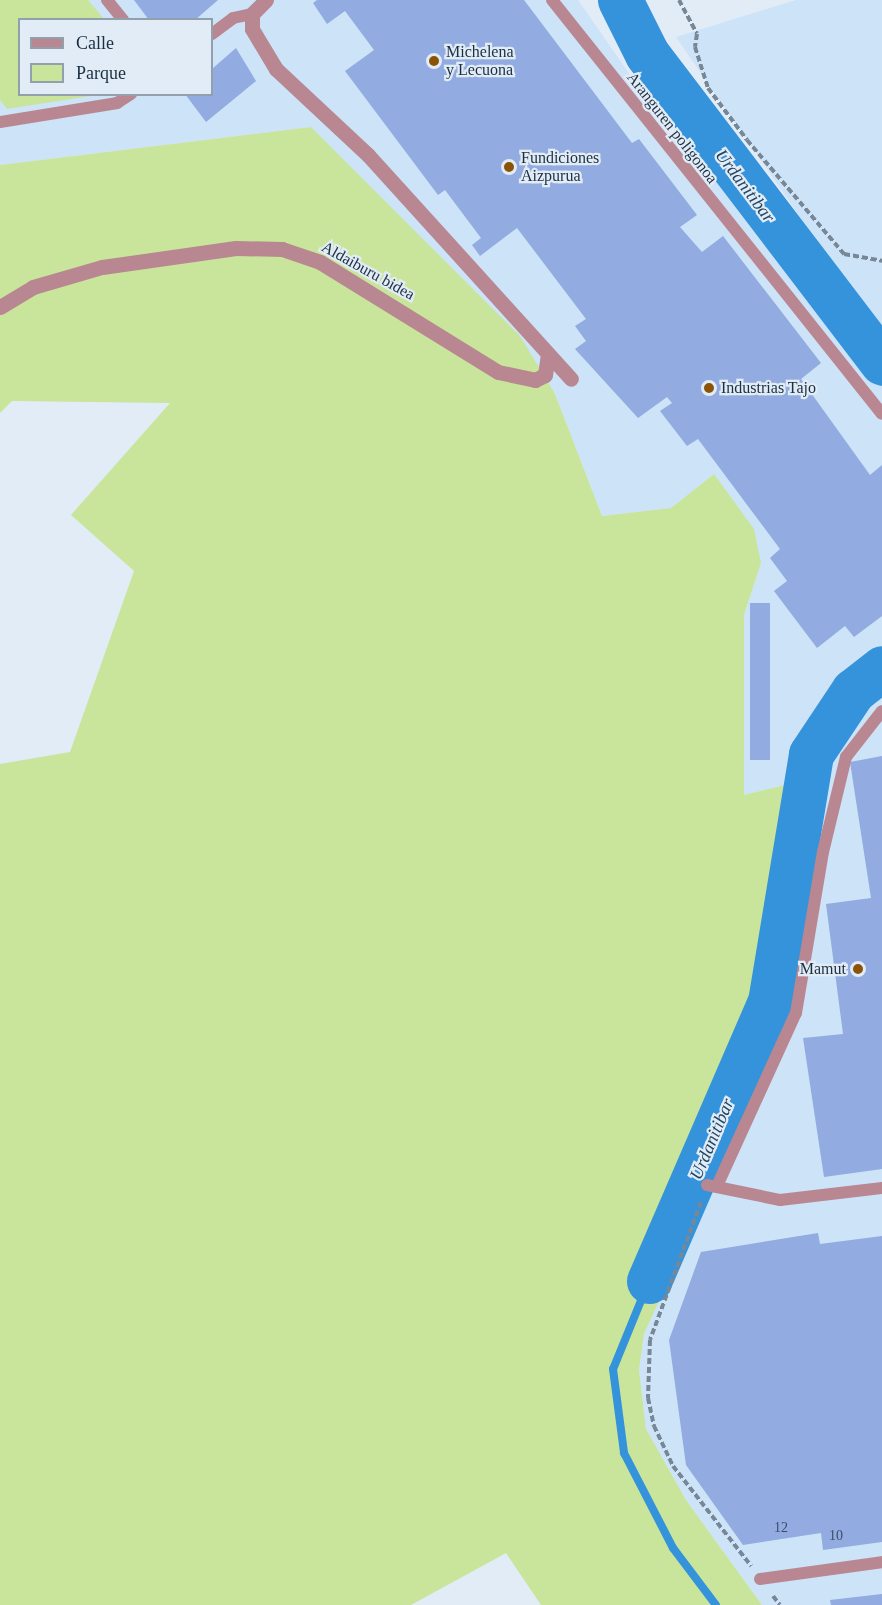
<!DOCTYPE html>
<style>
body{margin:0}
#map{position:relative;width:882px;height:1605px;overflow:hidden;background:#e2ecf6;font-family:Georgia,serif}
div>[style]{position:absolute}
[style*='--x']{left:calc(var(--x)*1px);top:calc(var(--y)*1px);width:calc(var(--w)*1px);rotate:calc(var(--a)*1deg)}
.built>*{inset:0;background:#cce3f8}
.green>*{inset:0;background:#c8e59b}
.stream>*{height:8px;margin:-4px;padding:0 4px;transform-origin:4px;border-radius:4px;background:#3493db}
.river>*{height:45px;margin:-22.5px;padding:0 22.5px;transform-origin:22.5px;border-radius:22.5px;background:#3493db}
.building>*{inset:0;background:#92abe1;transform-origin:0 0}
.path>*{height:4px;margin-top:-2px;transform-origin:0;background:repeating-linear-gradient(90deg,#788796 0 6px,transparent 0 9px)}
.lane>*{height:12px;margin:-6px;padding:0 6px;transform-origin:6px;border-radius:6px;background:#b98791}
.street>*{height:15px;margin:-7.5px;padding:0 7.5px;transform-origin:7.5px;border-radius:7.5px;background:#b98791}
.dots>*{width:16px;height:16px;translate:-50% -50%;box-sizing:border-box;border:3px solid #e2ecf6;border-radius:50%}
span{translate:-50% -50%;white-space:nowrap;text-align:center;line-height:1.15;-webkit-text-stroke:4.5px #e2ecf6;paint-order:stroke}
.number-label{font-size:14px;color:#394e69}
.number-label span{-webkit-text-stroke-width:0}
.poi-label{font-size:16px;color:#1b2f41}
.left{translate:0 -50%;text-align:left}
.right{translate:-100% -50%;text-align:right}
.street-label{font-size:16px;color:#1b2f41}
.water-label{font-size:18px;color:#214664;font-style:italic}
.legend{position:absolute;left:18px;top:18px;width:195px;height:78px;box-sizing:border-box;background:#e2ecf6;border:2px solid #92a0ae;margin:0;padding:8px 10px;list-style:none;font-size:18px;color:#1b2f41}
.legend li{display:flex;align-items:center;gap:12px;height:30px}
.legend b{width:30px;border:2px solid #92a0ae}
</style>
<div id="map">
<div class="built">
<i style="clip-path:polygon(evenodd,0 0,578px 0,672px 135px,736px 201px,882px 381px,882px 646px,811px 715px,785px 785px,744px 795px,744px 615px,761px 563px,714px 474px,671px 508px,602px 516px,555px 394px,311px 127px,0 165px,0 0,20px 20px,212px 20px,212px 94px,20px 94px,20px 20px)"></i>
<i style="clip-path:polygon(796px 0,882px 0,882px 336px,676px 37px)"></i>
<i style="clip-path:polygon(882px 688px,882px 1605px,762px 1605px,686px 1500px,646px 1429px,639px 1370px,644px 1334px,667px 1284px,696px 1191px,780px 1001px,817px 783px,832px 742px,851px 714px)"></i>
</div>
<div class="green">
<i style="clip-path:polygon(0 0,88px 0,104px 19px,20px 20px,20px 94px,97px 95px,7px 109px,0 100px)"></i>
<i style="clip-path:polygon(311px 127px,520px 336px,555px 394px,602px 516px,671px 508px,714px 474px,754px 529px,761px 563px,744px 615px,744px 795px,785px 785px,755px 1007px,697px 1154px,680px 1236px,667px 1284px,644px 1334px,639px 1370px,646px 1429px,686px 1500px,762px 1605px,541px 1605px,506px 1553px,411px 1605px,0 1605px,0 764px,70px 752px,134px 571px,71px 515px,170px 403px,12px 401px,0 413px,0 165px)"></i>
</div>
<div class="stream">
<i style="--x:649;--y:1281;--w:95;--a:112.2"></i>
<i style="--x:613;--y:1369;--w:85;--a:82.5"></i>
<i style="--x:624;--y:1453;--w:107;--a:62.7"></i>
<i style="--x:673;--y:1548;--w:71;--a:53"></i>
</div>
<div class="river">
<i style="--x:620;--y:0;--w:60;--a:63.4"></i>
<i style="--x:647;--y:54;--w:388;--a:52.7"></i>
<i style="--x:649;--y:1281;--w:304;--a:-66.6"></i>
<i style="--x:770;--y:1002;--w:251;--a:-80.6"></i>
<i style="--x:811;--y:754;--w:76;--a:-56.3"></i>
<i style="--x:853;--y:691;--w:37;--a:-38"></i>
</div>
<div class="building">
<i style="clip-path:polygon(134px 0,218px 0,195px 20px,149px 20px)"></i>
<i style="clip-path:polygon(317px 0,524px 0,632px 143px,639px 139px,697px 215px,680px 227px,702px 252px,723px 236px,821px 363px,801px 379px,870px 475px,882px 465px,882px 616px,854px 637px,845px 626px,817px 648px,774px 591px,787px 581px,770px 558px,780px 549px,698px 439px,687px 446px,660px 411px,672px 403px,667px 397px,638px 418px,575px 349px,586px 341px,575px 326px,586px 319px,517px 228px,480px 256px,472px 245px,481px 238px,445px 190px,438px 195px,345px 71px,374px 50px,345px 11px,327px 24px,313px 3px)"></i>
<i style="clip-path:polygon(236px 48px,256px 81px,206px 122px,185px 94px,212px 94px,212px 69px)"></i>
<i style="left:750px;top:603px;width:20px;height:157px"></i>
<i style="clip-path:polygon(882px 756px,882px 1169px,824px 1177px,803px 1038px,843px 1034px,826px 904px,871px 898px,850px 762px)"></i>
<i style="clip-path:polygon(818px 1233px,820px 1244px,882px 1236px,882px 1542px,823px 1550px,821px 1533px,743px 1545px,686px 1465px,669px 1340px,701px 1252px)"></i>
<i style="clip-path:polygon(882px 1594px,882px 1605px,831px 1605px,830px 1600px)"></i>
</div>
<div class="path">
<i style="--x:679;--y:0;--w:38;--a:62"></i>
<i style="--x:697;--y:34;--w:13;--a:99"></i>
<i style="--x:695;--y:47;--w:43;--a:72.4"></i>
<i style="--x:708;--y:88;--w:65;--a:53.1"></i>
<i style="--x:747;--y:140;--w:150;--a:49.6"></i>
<i style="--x:844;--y:254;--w:39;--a:10"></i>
<i style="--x:701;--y:1202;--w:147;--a:110.3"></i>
<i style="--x:650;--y:1340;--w:58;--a:92"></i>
<i style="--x:648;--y:1398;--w:29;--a:78"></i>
<i style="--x:654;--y:1426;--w:44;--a:64.6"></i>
<i style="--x:673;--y:1466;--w:127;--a:52"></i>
<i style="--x:773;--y:1596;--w:11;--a:52"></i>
</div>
<div class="lane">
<i style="--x:107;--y:0;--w:26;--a:51"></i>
<i style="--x:552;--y:0;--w:529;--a:51.44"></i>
<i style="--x:212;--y:34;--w:26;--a:-37"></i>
<i style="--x:233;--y:18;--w:19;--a:-12"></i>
<i style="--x:0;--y:122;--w:119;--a:-9.2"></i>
<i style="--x:117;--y:103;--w:17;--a:-33"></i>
<i style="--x:707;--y:1185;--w:75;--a:11.6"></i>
<i style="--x:780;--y:1200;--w:103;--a:-6.7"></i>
<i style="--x:717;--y:1186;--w:190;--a:-65.5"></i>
<i style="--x:796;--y:1013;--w:163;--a:-80.5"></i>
<i style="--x:823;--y:852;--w:98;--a:-76.4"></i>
<i style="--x:846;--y:757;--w:58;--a:-52"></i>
<i style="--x:760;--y:1579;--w:123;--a:-7.9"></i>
</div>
<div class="street">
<i style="--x:266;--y:0;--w:20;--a:135"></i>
<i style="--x:252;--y:14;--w:15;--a:90"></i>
<i style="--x:252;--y:29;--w:47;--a:59"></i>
<i style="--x:276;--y:69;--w:126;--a:43.1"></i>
<i style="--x:368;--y:155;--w:302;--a:47.8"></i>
<i style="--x:0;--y:307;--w:39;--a:-31"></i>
<i style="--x:33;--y:287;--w:72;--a:-16.2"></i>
<i style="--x:102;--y:267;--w:135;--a:-8.1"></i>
<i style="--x:236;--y:248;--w:46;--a:1.2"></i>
<i style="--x:282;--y:249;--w:40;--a:18.9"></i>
<i style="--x:320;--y:262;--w:209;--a:31.7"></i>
<i style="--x:498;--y:372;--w:38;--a:12"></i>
<i style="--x:535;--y:380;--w:11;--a:-27"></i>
<i style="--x:545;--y:375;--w:21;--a:-82"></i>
</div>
<div class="dots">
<i style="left:434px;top:61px;background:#8b5306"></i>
<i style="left:509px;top:167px;background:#8b5306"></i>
<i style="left:709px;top:388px;background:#8b5306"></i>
<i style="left:858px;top:969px;background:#8b5306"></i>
</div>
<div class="number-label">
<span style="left:781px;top:1528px">12</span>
<span style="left:836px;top:1536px">10</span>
</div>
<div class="poi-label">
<span class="left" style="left:446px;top:61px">Michelena<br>y Lecuona</span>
<span class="left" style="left:521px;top:167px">Fundiciones<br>Aizpurua</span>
<span class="left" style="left:721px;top:388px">Industrias Tajo</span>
<span class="right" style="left:846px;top:969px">Mamut</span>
</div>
<div class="street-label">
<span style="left:672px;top:128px;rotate:52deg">Aranguren poligonoa</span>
<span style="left:368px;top:271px;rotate:29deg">Aldaiburu bidea</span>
</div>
<div class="water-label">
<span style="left:745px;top:186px;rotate:53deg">Urdanitibar</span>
<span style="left:712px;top:1139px;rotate:-67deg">Urdanitibar</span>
</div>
<ul class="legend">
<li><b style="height:8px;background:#b98791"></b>Calle</li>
<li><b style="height:16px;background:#c8e59b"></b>Parque</li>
</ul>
</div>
